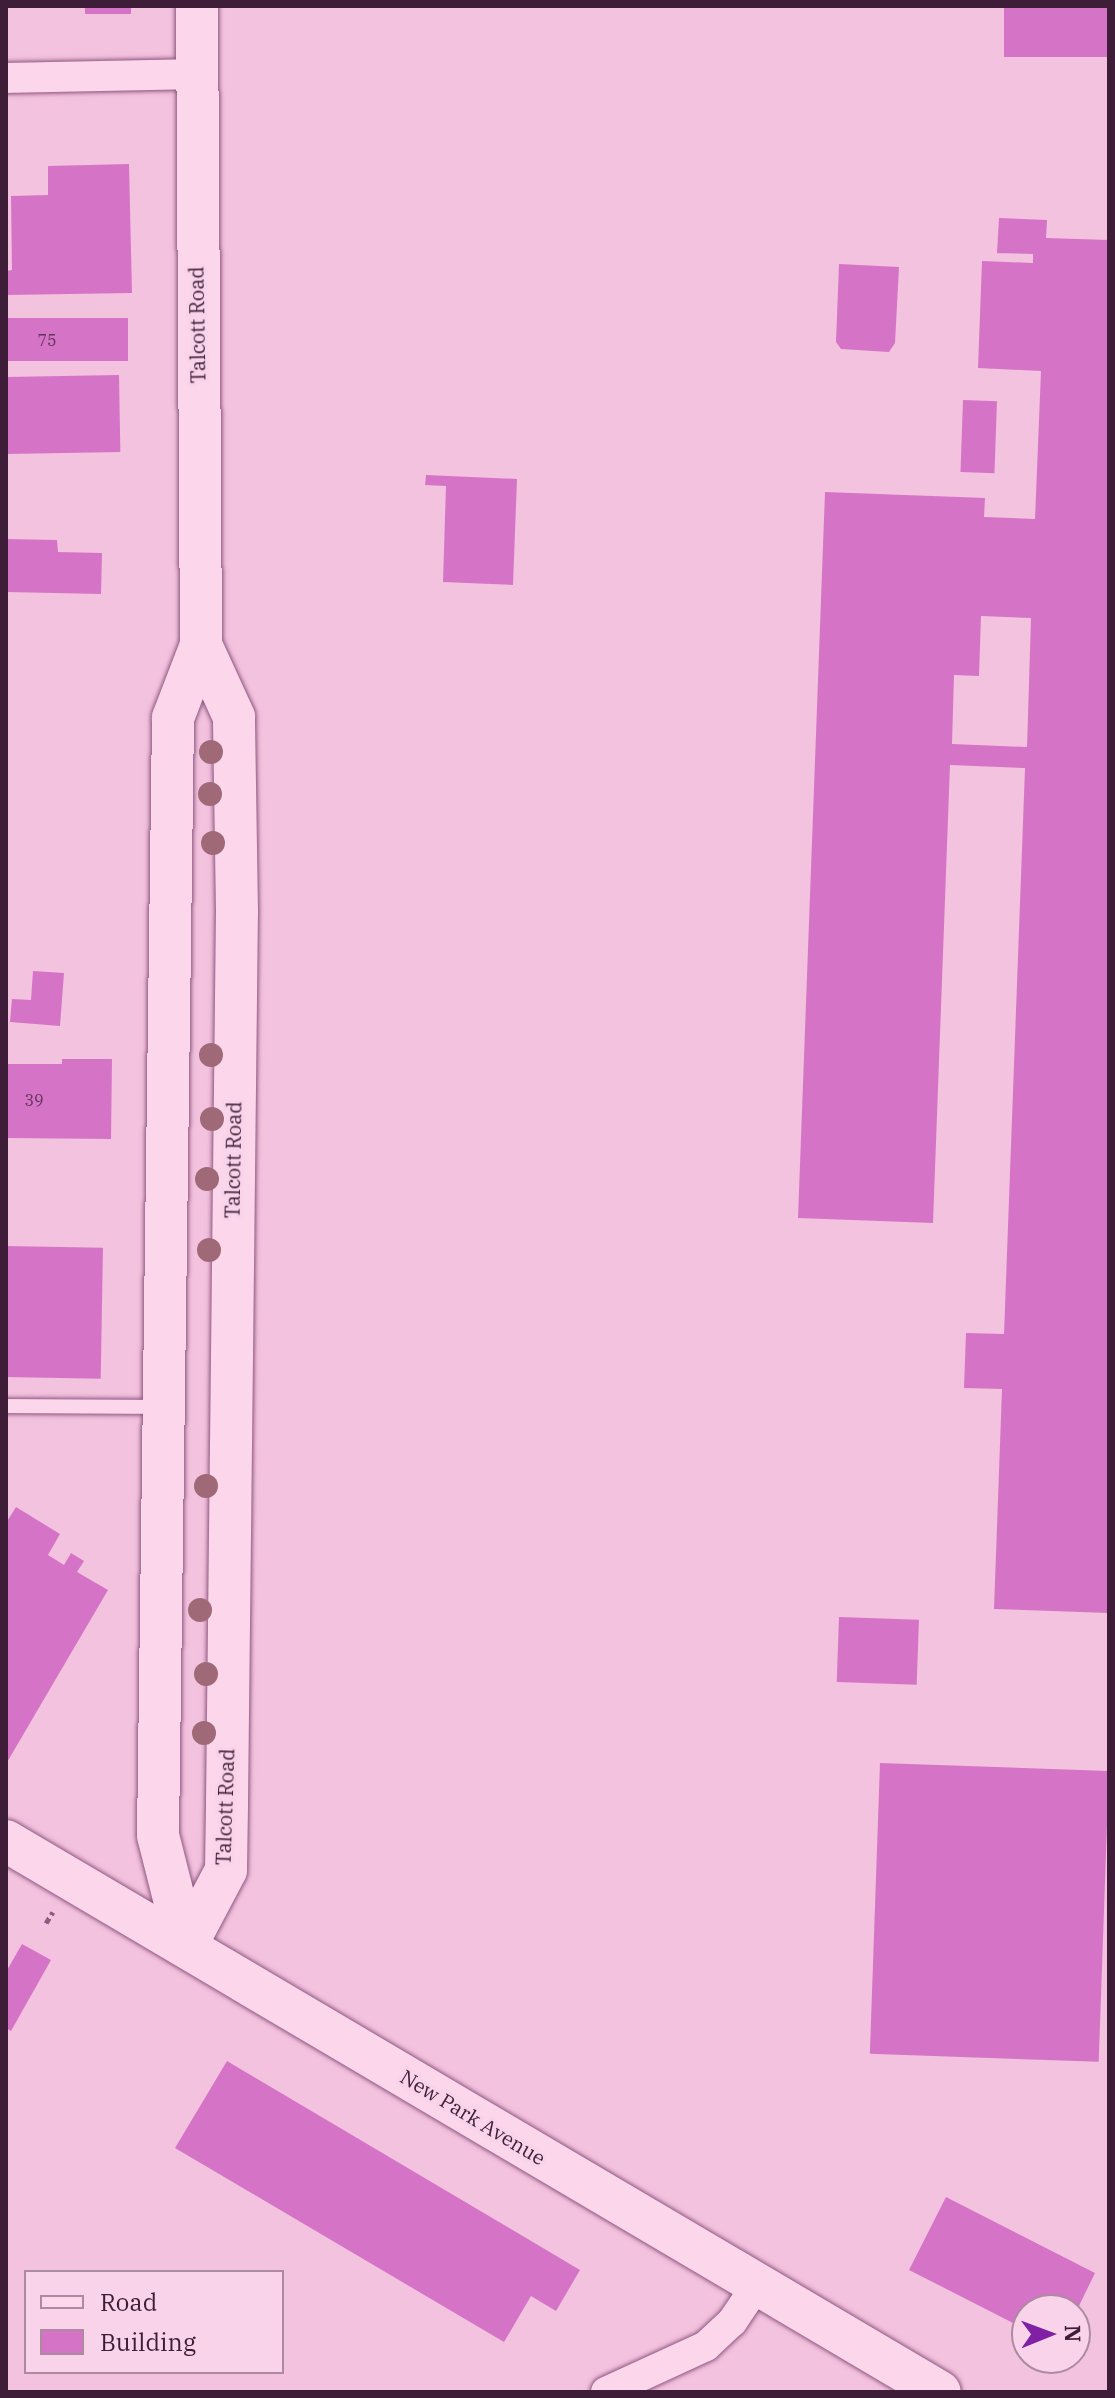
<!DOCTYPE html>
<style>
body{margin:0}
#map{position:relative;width:1115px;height:2398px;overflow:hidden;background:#f3c2de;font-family:"IBM Plex Serif",serif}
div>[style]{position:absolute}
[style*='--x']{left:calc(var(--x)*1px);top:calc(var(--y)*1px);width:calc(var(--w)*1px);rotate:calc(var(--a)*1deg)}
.building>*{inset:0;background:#d574c7;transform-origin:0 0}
.path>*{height:5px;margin-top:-2.5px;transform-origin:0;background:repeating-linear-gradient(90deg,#8f5781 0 6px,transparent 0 10px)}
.roads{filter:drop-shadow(0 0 2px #8f5781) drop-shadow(0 0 2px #8f5781)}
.lane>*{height:14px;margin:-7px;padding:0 7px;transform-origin:7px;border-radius:7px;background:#fcd7ec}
.street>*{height:30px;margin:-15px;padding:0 15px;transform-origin:15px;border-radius:15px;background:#fcd7ec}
.secondary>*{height:42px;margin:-21px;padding:0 21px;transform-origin:21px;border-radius:21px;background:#fcd7ec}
.trees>*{width:24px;height:24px;margin:-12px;border-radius:50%;background:#a06977}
span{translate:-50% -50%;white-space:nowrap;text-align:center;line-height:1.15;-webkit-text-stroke:7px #f9d3e9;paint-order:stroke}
.number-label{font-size:16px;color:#63335b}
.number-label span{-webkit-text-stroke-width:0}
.street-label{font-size:20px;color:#3d1d37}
.frame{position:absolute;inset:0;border:8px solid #3d1d37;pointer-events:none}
.legend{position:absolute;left:24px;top:2270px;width:260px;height:104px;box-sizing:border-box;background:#f9d3e9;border:2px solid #ae8aa2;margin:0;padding:10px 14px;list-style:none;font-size:24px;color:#3d1d37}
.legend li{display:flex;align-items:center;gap:16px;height:40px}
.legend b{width:40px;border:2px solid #ae8aa2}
.north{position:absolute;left:1011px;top:2294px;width:80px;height:80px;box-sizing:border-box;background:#f9d3e9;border:2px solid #ae8aa2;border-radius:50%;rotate:89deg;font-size:22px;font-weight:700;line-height:32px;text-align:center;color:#3d1d37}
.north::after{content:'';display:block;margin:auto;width:28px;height:36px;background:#7f20a5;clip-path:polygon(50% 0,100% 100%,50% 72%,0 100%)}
</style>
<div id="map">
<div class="building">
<i style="left:85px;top:6px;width:46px;height:8px"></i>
<i style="left:1004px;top:6px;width:105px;height:51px"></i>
<i style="clip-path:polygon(129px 164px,132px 293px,6px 295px,6px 271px,12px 270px,11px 196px,48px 195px,48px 166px)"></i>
<i style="clip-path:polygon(evenodd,999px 218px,1047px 220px,1046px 238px,1109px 240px,1109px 1613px,994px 1609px,1002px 1389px,964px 1388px,966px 1333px,1004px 1334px,1025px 768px,950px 765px,933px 1223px,798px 1218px,825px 492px,985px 498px,984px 517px,1035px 519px,1041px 371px,978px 368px,982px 261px,1033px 263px,1033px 254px,997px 253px,999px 218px,981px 616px,1031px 618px,1027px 747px,952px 744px,954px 675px,979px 676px,981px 616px)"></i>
<i style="clip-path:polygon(839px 264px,899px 267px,895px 343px,889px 352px,841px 349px,836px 342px)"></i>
<i style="left:6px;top:318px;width:122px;height:43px"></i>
<i style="left:119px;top:375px;width:77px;height:113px;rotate:89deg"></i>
<i style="left:963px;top:400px;width:34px;height:72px;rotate:2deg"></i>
<i style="clip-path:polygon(426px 475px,517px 479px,513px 585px,443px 582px,446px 486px,425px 485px)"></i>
<i style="clip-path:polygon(6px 539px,57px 540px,58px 552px,102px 553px,101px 594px,6px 592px)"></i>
<i style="clip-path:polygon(33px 971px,64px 973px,60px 1026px,10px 1022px,12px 999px,31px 1000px)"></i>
<i style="clip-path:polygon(62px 1059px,112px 1059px,111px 1139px,6px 1138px,6px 1064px,62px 1064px)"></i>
<i style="left:6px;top:1246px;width:97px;height:131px;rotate:1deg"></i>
<i style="clip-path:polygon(16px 1507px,60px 1534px,48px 1555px,64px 1565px,71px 1553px,84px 1561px,77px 1572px,108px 1590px,6px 1764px,6px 1523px)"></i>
<i style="left:839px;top:1617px;width:80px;height:65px;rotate:2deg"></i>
<i style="left:880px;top:1763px;width:229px;height:291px;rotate:2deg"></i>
<i style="clip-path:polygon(22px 1944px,51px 1960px,11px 2031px,6px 2028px,6px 1972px)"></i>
<i style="clip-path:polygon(227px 2061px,580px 2270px,556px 2311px,531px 2296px,504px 2342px,175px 2148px)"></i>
<i style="clip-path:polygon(946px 2197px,1095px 2273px,1077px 2310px,1027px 2310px,1027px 2330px,909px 2270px)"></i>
</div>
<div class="path">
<i style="--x:46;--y:1923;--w:13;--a:-58"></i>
</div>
<div class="roads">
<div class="lane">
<i style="--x:6;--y:1406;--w:154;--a:0.4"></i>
</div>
<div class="street">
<i style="--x:6;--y:78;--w:191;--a:-1.2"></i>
<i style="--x:606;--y:2392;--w:110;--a:-24.7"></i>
<i style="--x:706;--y:2346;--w:35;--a:-43"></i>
<i style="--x:732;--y:2322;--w:45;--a:-56"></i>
</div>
<div class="secondary">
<i style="--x:6;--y:1841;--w:1084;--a:30.54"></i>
<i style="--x:186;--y:1946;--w:114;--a:-104.2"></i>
<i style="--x:158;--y:1835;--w:1117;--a:-89.23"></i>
<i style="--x:173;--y:718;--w:78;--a:-69"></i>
<i style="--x:201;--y:645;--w:639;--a:-90.36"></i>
<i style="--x:186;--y:1946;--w:86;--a:-62.2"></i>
<i style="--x:226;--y:1870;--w:67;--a:-89.1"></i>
<i style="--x:227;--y:1803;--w:891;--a:-89.36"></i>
<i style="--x:237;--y:912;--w:195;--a:-90.9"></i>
<i style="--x:234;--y:717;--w:79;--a:-114.6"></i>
</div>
</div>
<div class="trees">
<i style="left:211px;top:752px"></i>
<i style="left:210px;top:794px"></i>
<i style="left:213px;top:843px"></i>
<i style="left:211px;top:1055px"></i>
<i style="left:212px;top:1119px"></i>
<i style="left:207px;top:1179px"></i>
<i style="left:209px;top:1250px"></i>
<i style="left:206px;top:1486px"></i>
<i style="left:200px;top:1610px"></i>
<i style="left:206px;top:1674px"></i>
<i style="left:204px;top:1733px"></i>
</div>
<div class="number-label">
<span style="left:47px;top:340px">75</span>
<span style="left:34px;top:1100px">39</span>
</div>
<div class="street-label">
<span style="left:197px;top:325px;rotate:-91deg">Talcott Road</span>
<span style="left:233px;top:1160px;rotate:-89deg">Talcott Road</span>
<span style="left:225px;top:1807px;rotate:-88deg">Talcott Road</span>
<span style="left:473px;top:2117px;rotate:31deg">New Park Avenue</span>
</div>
<div class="frame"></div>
<ul class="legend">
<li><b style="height:10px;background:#fcd7ec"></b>Road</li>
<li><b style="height:22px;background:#d574c7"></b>Building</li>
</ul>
<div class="north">N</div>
</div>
